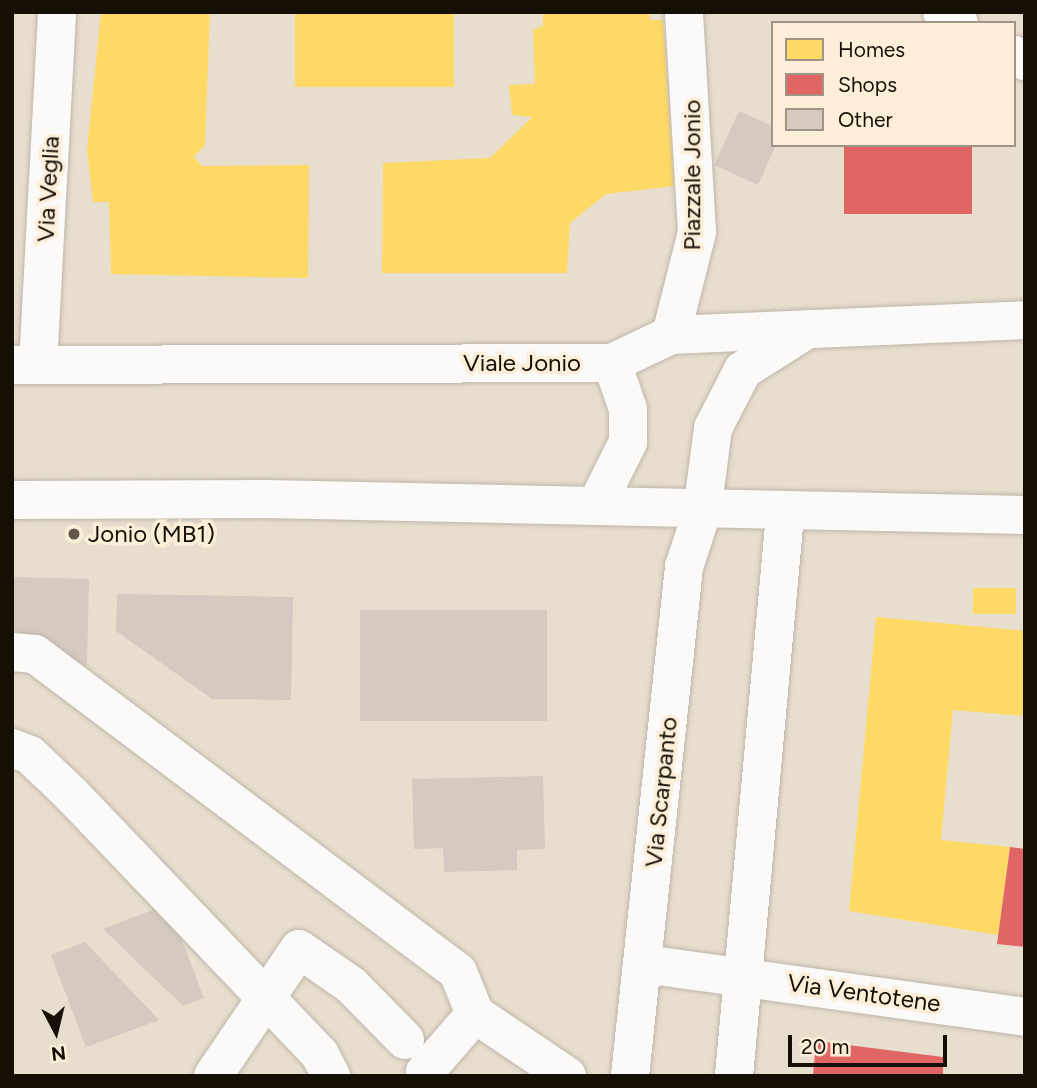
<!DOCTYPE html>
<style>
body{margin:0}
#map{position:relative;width:1037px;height:1088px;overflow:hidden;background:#e8dece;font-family:Figtree,sans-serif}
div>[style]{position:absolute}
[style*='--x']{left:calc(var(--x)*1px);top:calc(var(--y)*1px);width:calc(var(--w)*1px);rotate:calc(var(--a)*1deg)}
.homes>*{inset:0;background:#ffd966;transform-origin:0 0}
.shops>*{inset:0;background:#e06666;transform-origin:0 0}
.building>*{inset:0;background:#d5c9c0;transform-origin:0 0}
.roads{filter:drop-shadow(0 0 2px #beb6aa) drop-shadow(0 0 2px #beb6aa)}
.pedestrian>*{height:38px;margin:-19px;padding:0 19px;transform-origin:19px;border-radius:19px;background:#fcfaf8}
.minor>*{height:38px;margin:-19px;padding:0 19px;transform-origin:19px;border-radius:19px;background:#fcfaf8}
.secondary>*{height:38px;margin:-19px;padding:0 19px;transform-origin:19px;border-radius:19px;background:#fcfaf8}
.primary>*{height:38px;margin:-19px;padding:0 19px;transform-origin:19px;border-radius:19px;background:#fcfaf8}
.dots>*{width:19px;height:19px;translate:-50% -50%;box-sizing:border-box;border:4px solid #fceed8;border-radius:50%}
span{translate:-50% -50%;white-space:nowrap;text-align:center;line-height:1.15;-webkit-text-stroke:7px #fceed8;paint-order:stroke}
.street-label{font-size:24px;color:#150f06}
.poi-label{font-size:24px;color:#150f06}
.left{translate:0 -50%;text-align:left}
.frame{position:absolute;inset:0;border:14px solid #150f06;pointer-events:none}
.legend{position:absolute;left:771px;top:21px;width:245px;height:126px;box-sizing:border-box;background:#fceed8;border:2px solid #a09584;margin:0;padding:9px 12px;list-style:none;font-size:21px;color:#150f06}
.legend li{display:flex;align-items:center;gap:14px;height:35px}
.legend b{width:35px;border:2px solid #a09584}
.north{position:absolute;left:21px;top:997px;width:70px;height:70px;-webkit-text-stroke:5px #fceed8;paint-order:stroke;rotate:173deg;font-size:19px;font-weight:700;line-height:28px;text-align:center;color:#150f06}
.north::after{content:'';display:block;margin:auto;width:24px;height:32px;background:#150f06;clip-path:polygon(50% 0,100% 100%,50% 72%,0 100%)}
.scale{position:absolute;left:788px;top:1035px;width:159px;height:32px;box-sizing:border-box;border:4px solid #150f06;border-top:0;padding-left:9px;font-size:21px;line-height:24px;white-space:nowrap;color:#150f06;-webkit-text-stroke:5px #fceed8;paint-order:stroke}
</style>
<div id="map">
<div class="homes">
<i style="clip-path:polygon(101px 12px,210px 12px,205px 145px,194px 157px,202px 166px,309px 165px,308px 278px,111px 274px,109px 202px,93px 202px,87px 150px)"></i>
<i style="left:295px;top:12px;width:159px;height:75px"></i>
<i style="clip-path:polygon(543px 12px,649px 12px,650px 20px,663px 20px,674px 186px,606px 194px,570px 223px,567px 273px,382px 273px,383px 163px,490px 158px,532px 117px,512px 115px,509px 85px,535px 84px,533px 30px,543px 26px)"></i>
<i style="left:973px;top:588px;width:43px;height:26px"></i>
<i style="clip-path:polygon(876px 617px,1025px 631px,1025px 716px,953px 710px,941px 840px,1010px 847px,998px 935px,849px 911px)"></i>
</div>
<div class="shops">
<i style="left:844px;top:145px;width:128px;height:69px"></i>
<i style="clip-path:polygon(1010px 847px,1025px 849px,1025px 947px,997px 944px)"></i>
<i style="clip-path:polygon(816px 1041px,943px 1057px,943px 1076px,813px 1076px)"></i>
</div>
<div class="building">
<i style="clip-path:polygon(739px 111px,773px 126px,776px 145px,758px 185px,714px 165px)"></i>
<i style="clip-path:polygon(12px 577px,89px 579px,87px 666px,12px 629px)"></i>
<i style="clip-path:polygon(117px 594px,293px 597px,291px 700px,212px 699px,116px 631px)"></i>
<i style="left:360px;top:610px;width:187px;height:111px"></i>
<i style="clip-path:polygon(543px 776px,545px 849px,517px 850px,517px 870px,444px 872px,443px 848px,414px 849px,412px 779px)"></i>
<i style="clip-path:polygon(168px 904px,204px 998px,183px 1006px,103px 929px)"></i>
<i style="clip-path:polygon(85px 942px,159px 1020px,86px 1047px,51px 955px)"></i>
</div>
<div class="roads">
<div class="pedestrian">
<i style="--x:12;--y:652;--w:23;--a:5"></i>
<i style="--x:35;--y:654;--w:529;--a:36.93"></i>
<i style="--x:458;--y:972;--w:45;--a:68"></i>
<i style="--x:475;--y:1014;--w:77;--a:130.8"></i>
<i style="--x:12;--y:748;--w:19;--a:21"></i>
<i style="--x:30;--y:755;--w:57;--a:43.6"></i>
<i style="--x:71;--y:794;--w:361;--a:46.3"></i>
<i style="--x:320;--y:1055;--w:24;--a:62"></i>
<i style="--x:475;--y:1014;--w:111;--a:34"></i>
<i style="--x:213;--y:1076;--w:153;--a:-55.9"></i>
<i style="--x:299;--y:949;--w:63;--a:34.7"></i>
<i style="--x:351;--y:985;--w:77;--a:45.5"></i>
</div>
<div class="minor">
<i style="--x:671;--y:335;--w:106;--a:-75.8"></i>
<i style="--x:697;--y:232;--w:220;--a:-93.4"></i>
<i style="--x:38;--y:365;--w:354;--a:-86.9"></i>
<i style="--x:596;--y:506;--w:72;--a:-63.4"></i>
<i style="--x:628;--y:442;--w:33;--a:-90"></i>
<i style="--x:628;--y:409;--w:49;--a:-109.2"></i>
<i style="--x:644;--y:964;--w:385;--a:7.9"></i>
<i style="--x:630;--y:1076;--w:512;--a:-83.94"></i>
<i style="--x:684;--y:567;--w:58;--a:-71.9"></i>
<i style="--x:702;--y:512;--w:85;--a:-82.5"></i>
<i style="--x:713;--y:428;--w:65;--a:-62.7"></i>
<i style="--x:743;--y:370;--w:75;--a:-32.4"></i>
<i style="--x:734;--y:1076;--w:564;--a:-84.81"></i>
</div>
<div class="secondary">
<i style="--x:942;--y:12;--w:20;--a:33"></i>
<i style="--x:1014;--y:55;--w:13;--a:29"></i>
</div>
<div class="primary">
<i style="--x:12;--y:365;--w:600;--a:-0.19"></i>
<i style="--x:612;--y:363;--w:65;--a:-25.4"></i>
<i style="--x:671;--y:335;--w:354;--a:-2.4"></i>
<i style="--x:12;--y:500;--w:254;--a:-0.2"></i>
<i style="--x:266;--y:499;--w:759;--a:1.21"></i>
</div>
</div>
<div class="dots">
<i style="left:74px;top:534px;background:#5f574c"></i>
</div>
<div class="street-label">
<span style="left:692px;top:175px;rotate:-90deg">Piazzale Jonio</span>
<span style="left:48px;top:189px;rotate:-87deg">Via Veglia</span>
<span style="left:522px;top:363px">Viale Jonio</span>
<span style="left:661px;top:792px;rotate:-84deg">Via Scarpanto</span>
<span style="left:864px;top:993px;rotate:8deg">Via Ventotene</span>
</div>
<div class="poi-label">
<span class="left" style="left:88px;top:534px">Jonio (MB1)</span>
</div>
<div class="frame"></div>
<ul class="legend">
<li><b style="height:19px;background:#ffd966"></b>Homes</li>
<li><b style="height:19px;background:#e06666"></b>Shops</li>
<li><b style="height:19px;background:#d5c9c0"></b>Other</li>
</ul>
<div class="north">N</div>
<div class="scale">20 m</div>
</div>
